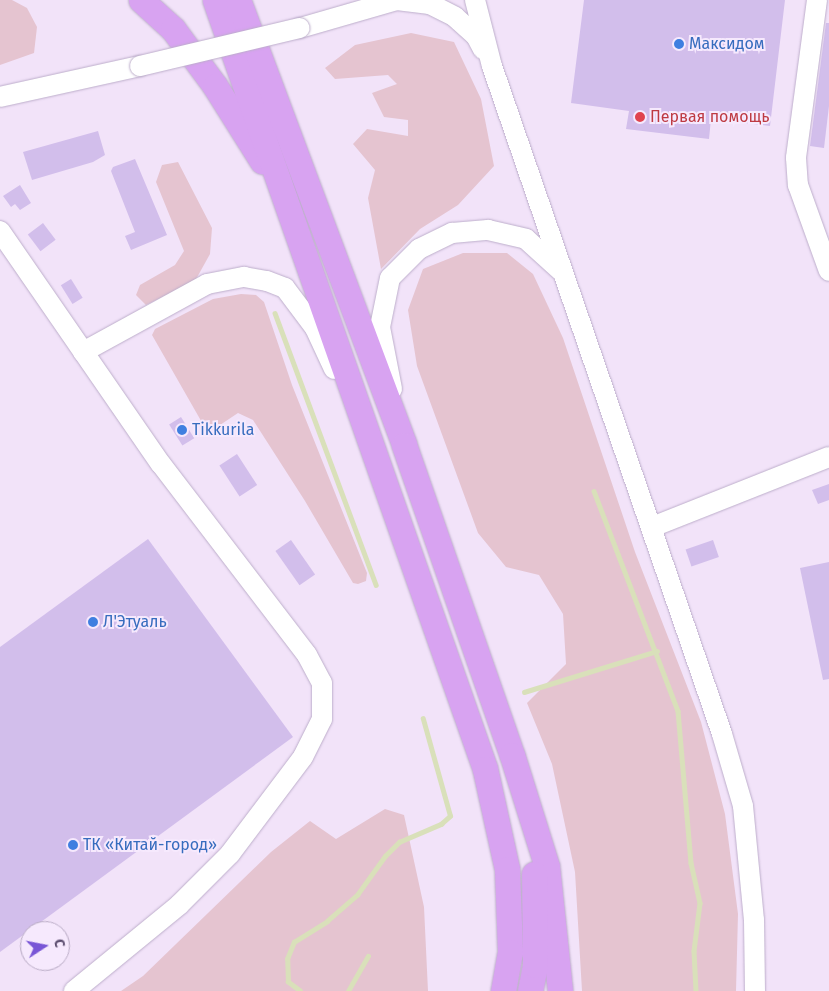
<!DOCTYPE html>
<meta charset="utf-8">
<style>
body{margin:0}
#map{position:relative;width:829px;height:991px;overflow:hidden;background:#f2e3f9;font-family:"Fira Sans",sans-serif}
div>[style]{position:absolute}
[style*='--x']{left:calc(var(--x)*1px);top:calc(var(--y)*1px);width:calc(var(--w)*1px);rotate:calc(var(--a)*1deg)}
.green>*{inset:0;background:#e5c4d0}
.stream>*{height:4.5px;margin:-2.25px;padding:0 2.25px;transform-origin:2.25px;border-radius:2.25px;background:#d9e0ba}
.building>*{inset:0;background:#d2beeb;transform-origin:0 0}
.roads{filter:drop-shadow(0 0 1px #bdaecb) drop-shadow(0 0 1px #bdaecb)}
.minor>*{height:20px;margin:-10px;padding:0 10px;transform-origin:10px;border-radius:10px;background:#fff}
.major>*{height:25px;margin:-12.5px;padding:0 12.5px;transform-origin:12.5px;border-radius:12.5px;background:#d8a3f1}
.bridges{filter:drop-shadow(0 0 1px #bdaecb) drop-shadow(0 0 1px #bdaecb)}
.minor-bridge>*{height:20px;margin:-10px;padding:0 10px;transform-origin:10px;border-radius:10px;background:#fff}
.dots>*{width:14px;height:14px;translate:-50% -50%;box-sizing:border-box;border:2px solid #f6e9fd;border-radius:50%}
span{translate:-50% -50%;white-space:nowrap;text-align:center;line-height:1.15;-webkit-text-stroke:4px #f6e9fd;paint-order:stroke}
.shop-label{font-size:16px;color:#366cbe}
.left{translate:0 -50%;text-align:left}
.health-label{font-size:16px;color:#be3a42}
.north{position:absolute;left:20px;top:921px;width:50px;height:50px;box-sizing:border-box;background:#f6e9fd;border:1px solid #b8aac4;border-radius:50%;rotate:79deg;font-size:14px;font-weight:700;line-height:20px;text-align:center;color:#5a4c6e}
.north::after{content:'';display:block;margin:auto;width:18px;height:22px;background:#7956d6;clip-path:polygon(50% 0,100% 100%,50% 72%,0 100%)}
</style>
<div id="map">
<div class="green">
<i style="clip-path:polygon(0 0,12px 0,27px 8px,37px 27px,34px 53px,0 65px)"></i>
<i style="clip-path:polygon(411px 33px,454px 42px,481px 99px,494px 166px,458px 205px,420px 229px,381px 269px,368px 198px,375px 170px,353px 144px,367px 129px,408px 136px,408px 120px,384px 117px,372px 93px,397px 84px,388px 75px,335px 79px,325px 68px,355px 45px)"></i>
<i style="clip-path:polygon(178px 162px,212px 228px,210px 254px,195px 281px,146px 305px,136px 295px,140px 285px,175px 265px,184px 251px,156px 182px,162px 165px)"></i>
<i style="clip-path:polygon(463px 253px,507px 253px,533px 274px,563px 338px,635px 552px,701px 722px,725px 814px,738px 914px,736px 991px,582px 991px,575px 872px,552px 764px,527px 703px,566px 664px,563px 614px,539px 575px,506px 567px,478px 533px,417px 366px,408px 310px,423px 269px)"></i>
<i style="clip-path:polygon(241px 294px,256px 295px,264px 302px,292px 385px,367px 573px,366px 581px,358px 584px,353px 583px,305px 501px,253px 420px,238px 413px,208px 433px,152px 335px,155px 329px,213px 299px)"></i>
<i style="clip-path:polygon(385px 809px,404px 815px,424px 907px,428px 991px,121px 991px,143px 976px,271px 852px,310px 821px,336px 839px)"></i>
</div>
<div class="stream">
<i style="--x:275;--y:313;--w:290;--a:69.6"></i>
<i style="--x:594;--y:491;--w:235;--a:69.1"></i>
<i style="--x:678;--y:711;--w:153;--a:85.1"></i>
<i style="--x:691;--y:863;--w:41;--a:77.3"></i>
<i style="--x:700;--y:903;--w:48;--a:97.1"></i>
<i style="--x:694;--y:951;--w:40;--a:87.1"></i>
<i style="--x:524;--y:692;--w:139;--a:-17.1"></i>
<i style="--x:300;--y:991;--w:15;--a:-143"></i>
<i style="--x:288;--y:982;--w:23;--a:-92"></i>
<i style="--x:287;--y:959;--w:18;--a:-68"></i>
<i style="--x:294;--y:942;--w:39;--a:-32"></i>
<i style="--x:327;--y:921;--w:40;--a:-41"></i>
<i style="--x:357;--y:895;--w:48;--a:-54.3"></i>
<i style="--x:385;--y:856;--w:20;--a:-45"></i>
<i style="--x:399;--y:842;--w:46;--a:-23.2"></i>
<i style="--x:441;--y:824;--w:12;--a:-42"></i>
<i style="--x:450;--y:816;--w:101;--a:-105.6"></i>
<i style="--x:348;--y:991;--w:40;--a:-60.3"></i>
</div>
<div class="building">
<i style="clip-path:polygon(584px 0,785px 0,770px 126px,711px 119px,709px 139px,626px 129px,629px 111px,571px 103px)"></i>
<i style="clip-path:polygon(826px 23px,829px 23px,829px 106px,824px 148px,810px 146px)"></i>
<i style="clip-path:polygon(98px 131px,105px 155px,93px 162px,32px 180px,23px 152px)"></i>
<i style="clip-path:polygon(135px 159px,167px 235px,131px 250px,125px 236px,135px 232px,111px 171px,113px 167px)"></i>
<i style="clip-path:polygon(20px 185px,31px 203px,20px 210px,15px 204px,11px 207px,3px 196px)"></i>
<i style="left:43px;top:223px;width:21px;height:19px;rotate:53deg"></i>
<i style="left:71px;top:279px;width:22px;height:12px;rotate:58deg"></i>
<i style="left:181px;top:417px;width:25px;height:14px;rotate:58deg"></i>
<i style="left:237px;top:454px;width:37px;height:21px;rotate:57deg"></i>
<i style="clip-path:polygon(829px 484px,829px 500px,818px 504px,812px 490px)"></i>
<i style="clip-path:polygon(148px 539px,293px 737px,0 952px,0 647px)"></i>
<i style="left:291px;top:540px;width:42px;height:19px;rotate:55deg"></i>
<i style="left:713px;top:540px;width:18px;height:29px;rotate:71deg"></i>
<i style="clip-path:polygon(829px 562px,829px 679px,823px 680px,800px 568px)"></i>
</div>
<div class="roads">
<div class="minor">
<i style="--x:475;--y:0;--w:68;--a:75.6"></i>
<i style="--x:492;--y:66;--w:706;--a:71"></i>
<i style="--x:722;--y:734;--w:75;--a:73.7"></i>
<i style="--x:743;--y:806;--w:115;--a:84.5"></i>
<i style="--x:754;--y:920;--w:71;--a:89.2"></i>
<i style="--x:817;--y:0;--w:159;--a:97.6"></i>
<i style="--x:796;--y:158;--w:27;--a:86"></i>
<i style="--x:798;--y:185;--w:91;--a:70.2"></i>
<i style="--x:300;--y:28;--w:101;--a:-16.1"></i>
<i style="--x:397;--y:0;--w:33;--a:7"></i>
<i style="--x:430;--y:4;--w:28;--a:27"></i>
<i style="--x:455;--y:17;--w:28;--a:42"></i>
<i style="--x:476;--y:36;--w:15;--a:62"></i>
<i style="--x:0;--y:97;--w:143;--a:-12.5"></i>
<i style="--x:0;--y:231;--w:283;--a:55.4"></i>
<i style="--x:161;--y:464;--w:240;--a:52.6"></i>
<i style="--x:307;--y:655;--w:32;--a:62"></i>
<i style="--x:322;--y:683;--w:36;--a:90"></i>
<i style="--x:322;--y:719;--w:42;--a:116.6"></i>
<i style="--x:303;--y:757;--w:121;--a:127"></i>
<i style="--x:230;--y:854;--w:72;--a:135"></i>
<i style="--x:179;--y:905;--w:136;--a:140.7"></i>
<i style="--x:83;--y:352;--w:141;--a:-28.7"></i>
<i style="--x:207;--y:284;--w:38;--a:-11"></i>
<i style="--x:244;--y:277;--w:23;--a:10"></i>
<i style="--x:267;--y:281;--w:19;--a:21"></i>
<i style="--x:285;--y:288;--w:50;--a:53.1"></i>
<i style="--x:315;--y:328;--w:45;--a:65.1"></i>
<i style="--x:392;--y:389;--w:63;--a:-101"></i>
<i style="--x:380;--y:327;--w:50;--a:-78.5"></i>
<i style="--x:390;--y:278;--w:41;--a:-45"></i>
<i style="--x:419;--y:249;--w:37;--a:-26"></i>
<i style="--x:452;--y:233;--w:36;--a:-5"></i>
<i style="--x:488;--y:230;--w:39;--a:13"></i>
<i style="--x:526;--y:239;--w:47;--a:42.4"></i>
<i style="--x:652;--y:527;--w:190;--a:-21.6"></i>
</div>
<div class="major">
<i style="--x:141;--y:0;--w:43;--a:42.2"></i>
<i style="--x:173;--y:29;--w:71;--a:53.6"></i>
<i style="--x:215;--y:86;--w:89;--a:57.9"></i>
<i style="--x:215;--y:0;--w:815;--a:70.65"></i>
<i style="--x:485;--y:769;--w:102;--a:77.6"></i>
<i style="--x:507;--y:869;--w:83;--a:87.9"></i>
<i style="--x:510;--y:952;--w:40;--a:100"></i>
<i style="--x:238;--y:0;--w:475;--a:69.5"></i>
<i style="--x:404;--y:445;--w:328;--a:70.8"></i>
<i style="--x:512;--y:755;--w:117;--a:72.6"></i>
<i style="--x:547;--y:867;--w:125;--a:84"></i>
<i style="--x:530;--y:991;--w:26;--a:-79"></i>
<i style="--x:535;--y:965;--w:91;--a:-90.6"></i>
</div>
</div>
<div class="bridges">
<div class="minor-bridge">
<i style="--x:140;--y:66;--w:164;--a:-13.4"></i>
</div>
</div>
<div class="dots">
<i style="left:679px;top:44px;background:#3f7fe0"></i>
<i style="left:640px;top:117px;background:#e0444e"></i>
<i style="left:182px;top:430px;background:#3f7fe0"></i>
<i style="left:93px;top:622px;background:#3f7fe0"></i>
<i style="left:73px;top:845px;background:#3f7fe0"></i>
</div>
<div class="shop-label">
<span class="left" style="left:689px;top:44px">Максидом</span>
<span class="left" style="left:192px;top:430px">Tikkurila</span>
<span class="left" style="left:103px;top:622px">Л'Этуаль</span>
<span class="left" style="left:83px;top:845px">ТК «Китай-город»</span>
</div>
<div class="health-label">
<span class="left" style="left:650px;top:117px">Первая помощь</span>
</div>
<div class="north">С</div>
</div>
